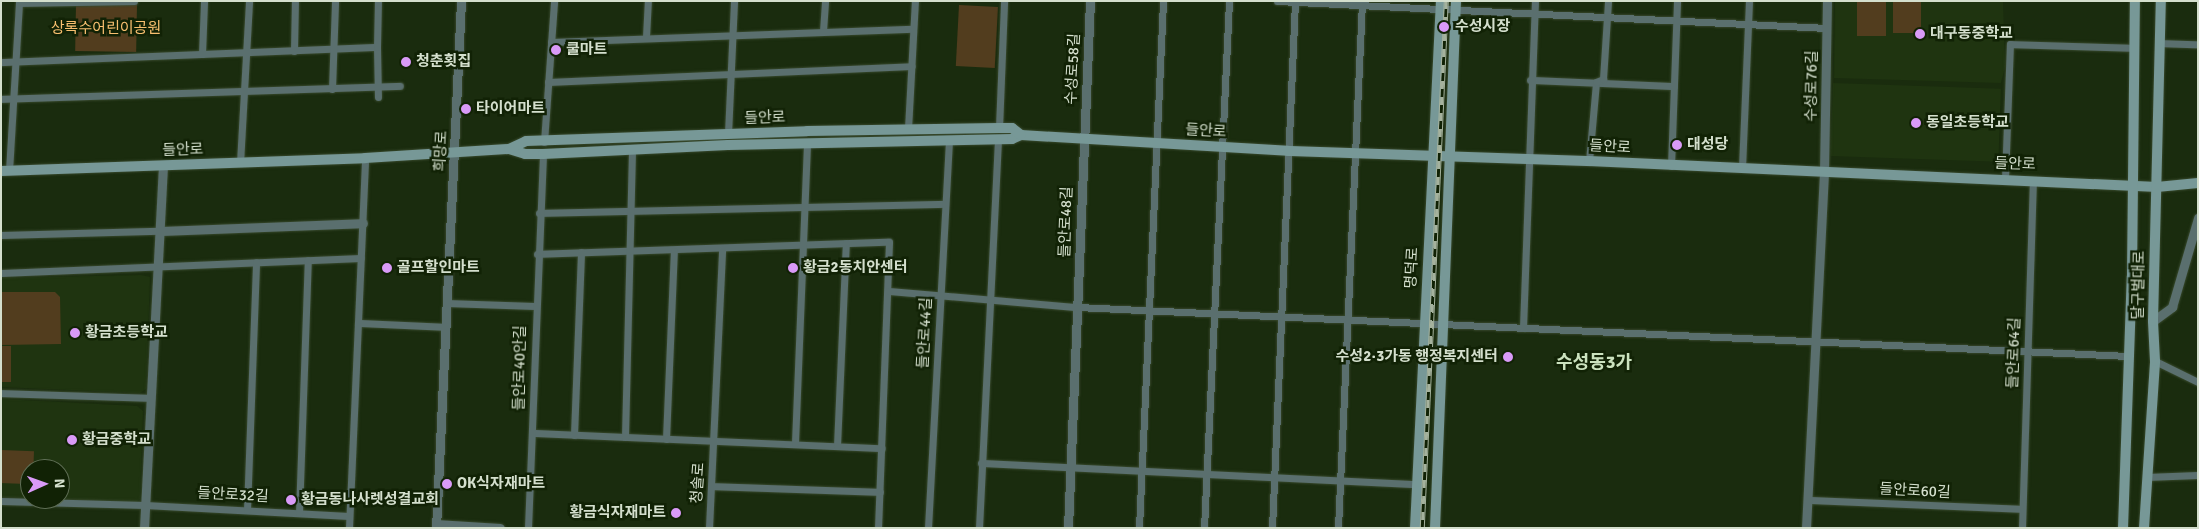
<!DOCTYPE html>
<meta charset="utf-8">
<style>
body{margin:0}
#map{position:relative;width:2199px;height:529px;overflow:hidden;background:#1a2c0e;font-family:Signika,"Noto Sans KR",sans-serif}
div>[style]{position:absolute}
[style*='--x']{left:calc(var(--x)*1px);top:calc(var(--y)*1px);width:calc(var(--w)*1px);rotate:calc(var(--a)*1deg)}
.built>*{inset:0;background:#1f3410;transform-origin:0 0}
.green>*{inset:0;background:#523d1e;transform-origin:0 0}
.roads{filter:drop-shadow(0 0 1px #38492d) drop-shadow(0 0 1px #38492d)}
.minor>*{height:7px;margin:-3.5px;padding:0 3.5px;transform-origin:3.5px;border-radius:3.5px;background:#5a6f6e}
.tertiary>*{height:9px;margin:-4.5px;padding:0 4.5px;transform-origin:4.5px;border-radius:4.5px;background:#5a6f6e}
.secondary>*{height:10px;margin:-5px;padding:0 5px;transform-origin:5px;border-radius:5px;background:#779897}
.rail>*{height:4.5px;margin-top:-2.25px;transform-origin:0;background:repeating-linear-gradient(90deg,#112205 0 8px,#a5b29d 0 16px);box-sizing:border-box;border-block:1px solid #a5b29d}
.dots>*{width:14px;height:14px;translate:-50% -50%;box-sizing:border-box;border:2px solid #112205;border-radius:50%}
span{translate:-50% -50%;white-space:nowrap;text-align:center;line-height:1.15;-webkit-text-stroke:5px #112205;paint-order:stroke}
.poi-label{font-size:15px;color:#d4dfcd;font-weight:700}
.left{translate:0 -50%;text-align:left}
.right{translate:-100% -50%;text-align:right}
.park-label{font-size:15px;color:#f8bf70}
.street-label{font-size:15px;color:#d4dfcd}
.quarter-label{font-size:18px;color:#cbe2be;font-weight:700}
.frame{position:absolute;inset:0;border:2px solid #d4dfcd;pointer-events:none}
.north{position:absolute;left:20px;top:459px;width:50px;height:50px;box-sizing:border-box;background:#112205;border:1px solid #5f6e55;border-radius:50%;rotate:88deg;font-size:14px;font-weight:700;line-height:20px;text-align:center;color:#d4dfcd}
.north::after{content:'';display:block;margin:auto;width:18px;height:22px;background:#d99af7;clip-path:polygon(50% 0,100% 100%,50% 72%,0 100%)}
</style>
<div id="map">
<div class="built">
<i style="clip-path:polygon(1835px 1px,2003px 1px,2005px 67px,2001px 83px,1834px 78px)"></i>
<i style="left:1833px;top:83px;width:168px;height:73px;rotate:2deg"></i>
<i style="clip-path:polygon(141px 275px,150px 277px,146px 389px,140px 393px,1px 387px,1px 278px)"></i>
<i style="clip-path:polygon(1px 399px,137px 406px,143px 411px,140px 499px,136px 502px,50px 499px,60px 499px,60px 469px,30px 469px,30px 498px,1px 497px)"></i>
</div>
<div class="green">
<i style="left:1857px;top:1px;width:29px;height:35px"></i>
<i style="left:1893px;top:1px;width:28px;height:32px"></i>
<i style="left:137px;top:4px;width:48px;height:61px;rotate:91deg"></i>
<i style="left:959px;top:5px;width:39px;height:61px;rotate:3deg"></i>
<i style="clip-path:polygon(1px 292px,55px 292px,60px 297px,61px 344px,1px 345px)"></i>
<i style="left:1px;top:346px;width:10px;height:36px"></i>
<i style="left:1px;top:450px;width:33px;height:33px;rotate:2deg"></i>
</div>
<div class="roads">
<div class="minor">
<i style="--x:1277;--y:1;--w:551;--a:2.81"></i>
<i style="--x:19;--y:3;--w:115;--a:-1"></i>
<i style="--x:823;--y:31;--w:30;--a:-86"></i>
<i style="--x:646;--y:37;--w:36;--a:-87"></i>
<i style="--x:551;--y:42;--w:362;--a:-2.1"></i>
<i style="--x:2160;--y:43;--w:38;--a:2"></i>
<i style="--x:377;--y:47;--w:50;--a:88.9"></i>
<i style="--x:294;--y:51;--w:50;--a:-88.9"></i>
<i style="--x:202;--y:54;--w:53;--a:-87.8"></i>
<i style="--x:1;--y:62;--w:376;--a:-2.3"></i>
<i style="--x:377;--y:47;--w:46;--a:-88.8"></i>
<i style="--x:1530;--y:80;--w:144;--a:2.4"></i>
<i style="--x:548;--y:82;--w:364;--a:-2.5"></i>
<i style="--x:332;--y:89;--w:88;--a:-88"></i>
<i style="--x:1;--y:99;--w:399;--a:-1.9"></i>
<i style="--x:999;--y:128;--w:127;--a:-87.7"></i>
<i style="--x:908;--y:129;--w:128;--a:-86.9"></i>
<i style="--x:728;--y:134;--w:133;--a:-87.4"></i>
<i style="--x:544;--y:142;--w:141;--a:-85.9"></i>
<i style="--x:1589;--y:161;--w:79;--a:-84.9"></i>
<i style="--x:1596;--y:82;--w:8;--a:-23"></i>
<i style="--x:1603;--y:79;--w:78;--a:-86.3"></i>
<i style="--x:240;--y:163;--w:162;--a:-86.8"></i>
<i style="--x:1671;--y:166;--w:165;--a:-87.9"></i>
<i style="--x:1742;--y:168;--w:167;--a:-87.6"></i>
<i style="--x:9;--y:171;--w:170;--a:-86.6"></i>
<i style="--x:2005;--y:179;--w:135;--a:-87.9"></i>
<i style="--x:2010;--y:44;--w:125;--a:1.8"></i>
<i style="--x:539;--y:213;--w:406;--a:-1.3"></i>
<i style="--x:1;--y:235;--w:158;--a:-1.5"></i>
<i style="--x:537;--y:254;--w:352;--a:-2"></i>
<i style="--x:889;--y:242;--w:286;--a:92.2"></i>
<i style="--x:1;--y:273;--w:360;--a:-2.4"></i>
<i style="--x:889;--y:291;--w:189;--a:4.9"></i>
<i style="--x:1077;--y:307;--w:1053;--a:2.67"></i>
<i style="--x:446;--y:303;--w:89;--a:1.9"></i>
<i style="--x:358;--y:323;--w:87;--a:2.6"></i>
<i style="--x:1523;--y:328;--w:327;--a:-87.9"></i>
<i style="--x:2155;--y:361;--w:48;--a:26"></i>
<i style="--x:1;--y:393;--w:150;--a:1.9"></i>
<i style="--x:533;--y:433;--w:349;--a:2.5"></i>
<i style="--x:574;--y:435;--w:183;--a:-87.8"></i>
<i style="--x:625;--y:437;--w:287;--a:-88.6"></i>
<i style="--x:666;--y:439;--w:188;--a:-87.6"></i>
<i style="--x:795;--y:443;--w:300;--a:-87.7"></i>
<i style="--x:837;--y:446;--w:203;--a:-87.5"></i>
<i style="--x:981;--y:463;--w:438;--a:2.8"></i>
<i style="--x:2146;--y:477;--w:52;--a:-2.2"></i>
<i style="--x:712;--y:486;--w:168;--a:2"></i>
<i style="--x:1808;--y:500;--w:214;--a:2.4"></i>
<i style="--x:1;--y:501;--w:144;--a:1.6"></i>
<i style="--x:145;--y:505;--w:204;--a:3.1"></i>
<i style="--x:247;--y:510;--w:248;--a:-87.9"></i>
<i style="--x:299;--y:513;--w:253;--a:-88"></i>
<i style="--x:349;--y:528;--w:370;--a:-87.5"></i>
<i style="--x:528;--y:528;--w:374;--a:-87.7"></i>
<i style="--x:709;--y:528;--w:279;--a:-87.3"></i>
<i style="--x:928;--y:528;--w:389;--a:-86.9"></i>
<i style="--x:979;--y:528;--w:389;--a:-87.2"></i>
<i style="--x:1139;--y:528;--w:528;--a:-87.39"></i>
<i style="--x:1204;--y:528;--w:528;--a:-87.28"></i>
<i style="--x:1272;--y:528;--w:528;--a:-87.5"></i>
<i style="--x:1338;--y:528;--w:528;--a:-87.39"></i>
<i style="--x:2022;--y:528;--w:348;--a:-88.2"></i>
</div>
<div class="tertiary">
<i style="--x:159;--y:231;--w:204;--a:-2.2"></i>
<i style="--x:2153;--y:321;--w:24;--a:-36"></i>
<i style="--x:2172;--y:307;--w:93;--a:-73.7"></i>
<i style="--x:436;--y:524;--w:64;--a:3.6"></i>
<i style="--x:144;--y:528;--w:363;--a:-87"></i>
<i style="--x:436;--y:528;--w:528;--a:-87.28"></i>
<i style="--x:1068;--y:528;--w:527;--a:-87.61"></i>
<i style="--x:1806;--y:528;--w:356;--a:-87.1"></i>
<i style="--x:1824;--y:172;--w:171;--a:-89"></i>
</div>
<div class="secondary">
<i style="--x:509;--y:149;--w:17;--a:17"></i>
<i style="--x:525;--y:154;--w:18;--a:0"></i>
<i style="--x:543;--y:154;--w:185;--a:-2.8"></i>
<i style="--x:728;--y:145;--w:284;--a:-1.2"></i>
<i style="--x:1012;--y:139;--w:10;--a:-24"></i>
<i style="--x:1021;--y:135;--w:267;--a:3.4"></i>
<i style="--x:1288;--y:151;--w:301;--a:1.9"></i>
<i style="--x:1589;--y:161;--w:569;--a:2.62"></i>
<i style="--x:2157;--y:187;--w:41;--a:-5.6"></i>
<i style="--x:1;--y:171;--w:364;--a:-2"></i>
<i style="--x:365;--y:158;--w:144;--a:-3.6"></i>
<i style="--x:509;--y:149;--w:19;--a:-25"></i>
<i style="--x:526;--y:141;--w:281;--a:-2"></i>
<i style="--x:807;--y:131;--w:192;--a:-0.9"></i>
<i style="--x:999;--y:128;--w:13;--a:0"></i>
<i style="--x:1012;--y:128;--w:11;--a:38"></i>
<i style="--x:1415;--y:528;--w:528;--a:-87.18"></i>
<i style="--x:1435;--y:528;--w:527;--a:-87.72"></i>
<i style="--x:2123;--y:528;--w:252;--a:-88"></i>
<i style="--x:2132;--y:276;--w:275;--a:-89.4"></i>
<i style="--x:2144;--y:528;--w:167;--a:-86.2"></i>
<i style="--x:2155;--y:361;--w:40;--a:-92.9"></i>
<i style="--x:2153;--y:321;--w:320;--a:-88.6"></i>
</div>
</div>
<div class="rail">
<i style="--x:1422;--y:528;--w:528;--a:-87.39"></i>
</div>
<div class="dots">
<i style="left:1444px;top:27px;background:#d99af7"></i>
<i style="left:1920px;top:34px;background:#d99af7"></i>
<i style="left:556px;top:50px;background:#d99af7"></i>
<i style="left:406px;top:62px;background:#d99af7"></i>
<i style="left:466px;top:109px;background:#d99af7"></i>
<i style="left:1916px;top:123px;background:#d99af7"></i>
<i style="left:1677px;top:145px;background:#d99af7"></i>
<i style="left:387px;top:268px;background:#d99af7"></i>
<i style="left:793px;top:268px;background:#d99af7"></i>
<i style="left:75px;top:333px;background:#d99af7"></i>
<i style="left:1508px;top:357px;background:#d99af7"></i>
<i style="left:72px;top:440px;background:#d99af7"></i>
<i style="left:447px;top:484px;background:#d99af7"></i>
<i style="left:291px;top:500px;background:#d99af7"></i>
<i style="left:676px;top:513px;background:#d99af7"></i>
</div>
<div class="poi-label">
<span class="left" style="left:1455px;top:27px">수성시장</span>
<span class="left" style="left:1930px;top:34px">대구동중학교</span>
<span class="left" style="left:566px;top:50px">쿨마트</span>
<span class="left" style="left:416px;top:62px">청춘횟집</span>
<span class="left" style="left:476px;top:109px">타이어마트</span>
<span class="left" style="left:1926px;top:123px">동일초등학교</span>
<span class="left" style="left:1687px;top:145px">대성당</span>
<span class="left" style="left:397px;top:268px">골프할인마트</span>
<span class="left" style="left:803px;top:268px">황금2동치안센터</span>
<span class="left" style="left:85px;top:333px">황금초등학교</span>
<span class="right" style="left:1498px;top:357px">수성2·3가동 행정복지센터</span>
<span class="left" style="left:82px;top:440px">황금중학교</span>
<span class="left" style="left:457px;top:484px">OK식자재마트</span>
<span class="left" style="left:301px;top:500px">황금동나사렛성결교회</span>
<span class="right" style="left:666px;top:513px">황금식자재마트</span>
</div>
<div class="park-label">
<span style="left:106px;top:29px">상록수어린이공원</span>
</div>
<div class="street-label">
<span style="left:1073px;top:69px;rotate:-87deg">수성로58길</span>
<span style="left:1812px;top:86px;rotate:-89deg">수성로76길</span>
<span style="left:765px;top:118px;rotate:-2deg">들안로</span>
<span style="left:1206px;top:131px;rotate:3deg">들안로</span>
<span style="left:1610px;top:147px;rotate:3deg">들안로</span>
<span style="left:183px;top:150px;rotate:-2deg">들안로</span>
<span style="left:441px;top:151px;rotate:-87deg">희망로</span>
<span style="left:2015px;top:164px;rotate:2deg">들안로</span>
<span style="left:1066px;top:222px;rotate:-88deg">들안로48길</span>
<span style="left:1412px;top:268px;rotate:-87deg">명덕로</span>
<span style="left:2139px;top:285px;rotate:-89deg">달구벌대로</span>
<span style="left:925px;top:333px;rotate:-87deg">들안로44길</span>
<span style="left:2014px;top:353px;rotate:-88deg">들안로64길</span>
<span style="left:520px;top:368px;rotate:-89deg">들안로40안길</span>
<span style="left:698px;top:483px;rotate:-86deg">청솔로</span>
<span style="left:1915px;top:491px;rotate:3deg">들안로60길</span>
<span style="left:233px;top:495px;rotate:3deg">들안로32길</span>
</div>
<div class="quarter-label">
<span style="left:1594px;top:362px">수성동3가</span>
</div>
<div class="frame"></div>
<div class="north">N</div>
</div>
